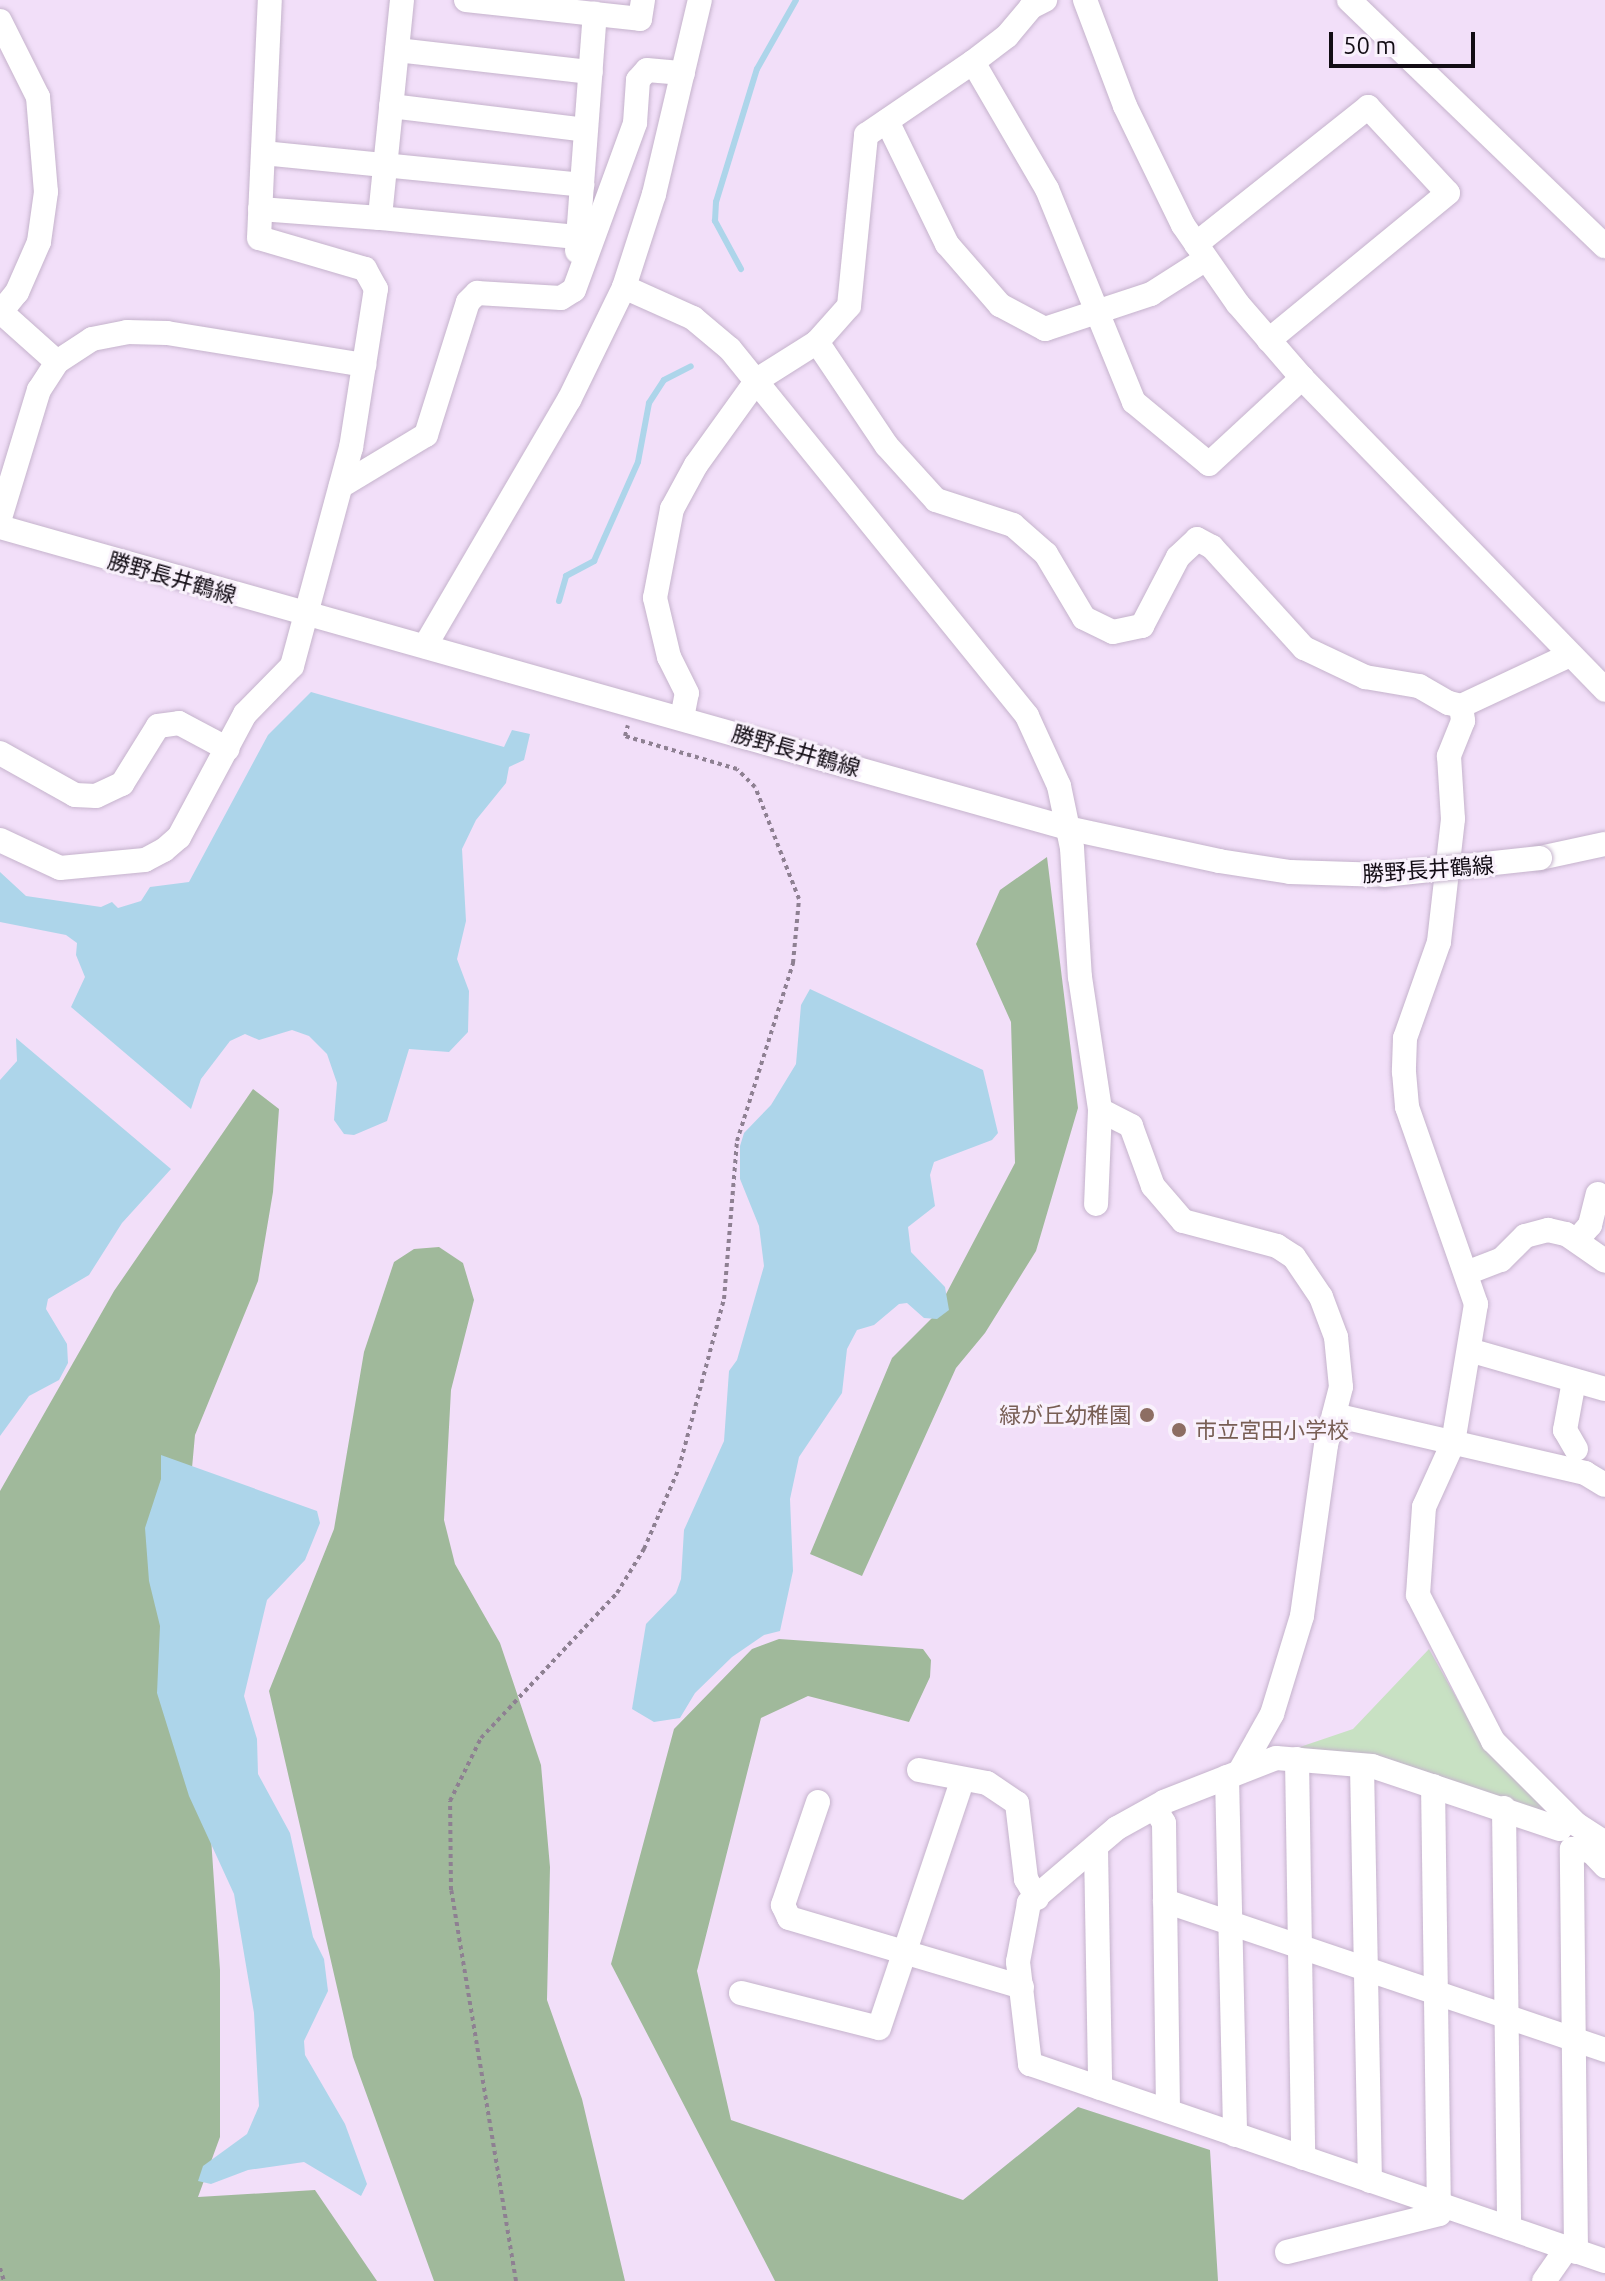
<!DOCTYPE html>
<meta charset="utf-8">
<style>
body{margin:0}
#map{position:relative;width:1605px;height:2281px;overflow:hidden;background:#f2dff9;font-family:Ubuntu,"Noto Sans JP",sans-serif}
div>[style]{position:absolute}
[style*='--x']{left:calc(var(--x)*1px);top:calc(var(--y)*1px);width:calc(var(--w)*1px);rotate:calc(var(--a)*1deg)}
.green>*{inset:0;background:#c8e1c3}
.forest>*{inset:0;background:#a0b99b}
.water>*{inset:0;background:#add5ea}
.stream>*{height:6px;margin:-3px;padding:0 3px;transform-origin:3px;border-radius:3px;background:#add5ea}
.path>*{height:4px;margin-top:-2px;transform-origin:0;background:repeating-linear-gradient(90deg,#8e8092 0 4px,transparent 0 8px)}
.roads{filter:drop-shadow(0 0 2px #c5b3cc) drop-shadow(0 0 2px #c5b3cc)}
.minor>*{height:24px;margin:-12px;padding:0 12px;transform-origin:12px;border-radius:12px;background:#fff}
.bridges{filter:drop-shadow(0 0 2px #c5b3cc) drop-shadow(0 0 2px #c5b3cc)}
.minor-bridge>*{height:24px;margin:-12px;padding:0 12px;transform-origin:12px;border-radius:12px;background:#fff}
.dots>*{width:22px;height:22px;translate:-50% -50%;box-sizing:border-box;border:4px solid #f9f1fc;border-radius:50%}
span{translate:-50% -50%;white-space:nowrap;text-align:center;line-height:1.15;-webkit-text-stroke:6px #f9f1fc;paint-order:stroke}
.street-label{font-size:22px;color:#120c14}
.education-label{font-size:22px;color:#785e54}
.right{translate:-100% -50%;text-align:right}
.left{translate:0 -50%;text-align:left}
.scale{position:absolute;left:1329px;top:32px;width:146px;height:36px;box-sizing:border-box;border:4px solid #120c14;border-top:0;padding-left:10px;font-size:24px;line-height:28px;white-space:nowrap;color:#120c14;-webkit-text-stroke:6px #f9f1fc;paint-order:stroke}
</style>
<div id="map">
<div class="green">
<i style="clip-path:polygon(1429px 1649px,1486px 1751px,1556px 1819px,1297px 1748px,1353px 1729px)"></i>
</div>
<div class="forest">
<i style="clip-path:polygon(1047px 857px,1078px 1108px,1036px 1251px,985px 1333px,956px 1368px,862px 1576px,810px 1554px,892px 1358px,935px 1315px,1015px 1163px,1011px 1022px,976px 944px,1000px 890px)"></i>
<i style="clip-path:polygon(253px 1089px,279px 1109px,273px 1192px,258px 1281px,195px 1435px,178px 1622px,206px 1764px,220px 1970px,220px 2137px,198px 2197px,315px 2190px,377px 2281px,0 2281px,0 1491px,114px 1291px)"></i>
<i style="clip-path:polygon(439px 1247px,463px 1263px,474px 1300px,451px 1390px,444px 1520px,455px 1564px,500px 1643px,541px 1765px,550px 1867px,547px 2000px,582px 2099px,625px 2281px,434px 2281px,353px 2057px,269px 1691px,334px 1529px,364px 1352px,394px 1262px,414px 1249px)"></i>
<i style="clip-path:polygon(779px 1639px,923px 1649px,931px 1660px,930px 1677px,909px 1722px,808px 1696px,761px 1718px,697px 1971px,731px 2120px,963px 2200px,1078px 2107px,1210px 2150px,1218px 2281px,775px 2281px,611px 1964px,674px 1729px,752px 1649px)"></i>
</div>
<div class="water">
<i style="clip-path:polygon(311px 692px,504px 747px,512px 730px,530px 734px,524px 760px,509px 767px,506px 783px,476px 820px,462px 849px,466px 921px,457px 959px,469px 991px,468px 1032px,449px 1052px,409px 1049px,387px 1121px,354px 1135px,344px 1134px,334px 1120px,337px 1083px,327px 1054px,309px 1036px,292px 1030px,259px 1040px,245px 1034px,230px 1041px,201px 1079px,191px 1109px,71px 1007px,85px 977px,76px 955px,77px 943px,66px 935px,0 922px,0 872px,26px 896px,101px 907px,112px 902px,118px 908px,141px 901px,150px 887px,189px 882px,268px 735px)"></i>
<i style="clip-path:polygon(810px 989px,983px 1070px,998px 1133px,992px 1140px,934px 1162px,930px 1175px,935px 1206px,908px 1227px,911px 1252px,945px 1287px,949px 1310px,937px 1319px,924px 1318px,907px 1303px,899px 1304px,874px 1325px,857px 1330px,847px 1349px,842px 1393px,799px 1457px,790px 1499px,793px 1571px,780px 1631px,764px 1635px,732px 1657px,695px 1693px,680px 1718px,654px 1722px,632px 1709px,646px 1624px,676px 1593px,681px 1579px,684px 1530px,724px 1441px,729px 1371px,737px 1360px,764px 1266px,759px 1226px,740px 1179px,740px 1146px,744px 1133px,771px 1105px,796px 1064px,801px 1005px)"></i>
<i style="clip-path:polygon(16px 1038px,171px 1169px,122px 1223px,89px 1275px,48px 1299px,46px 1309px,67px 1344px,68px 1363px,59px 1380px,29px 1396px,0 1436px,0 1080px,17px 1061px)"></i>
<i style="clip-path:polygon(161px 1455px,317px 1511px,320px 1523px,305px 1560px,267px 1600px,244px 1696px,257px 1739px,258px 1774px,290px 1833px,313px 1937px,324px 1959px,328px 1991px,304px 2041px,305px 2055px,345px 2124px,367px 2184px,361px 2196px,304px 2162px,248px 2170px,211px 2184px,198px 2181px,203px 2166px,247px 2134px,259px 2106px,254px 2013px,234px 1894px,189px 1796px,157px 1693px,160px 1626px,149px 1581px,145px 1528px,161px 1479px)"></i>
</div>
<div class="stream">
<i style="--x:741;--y:269;--w:55;--a:-118.4"></i>
<i style="--x:715;--y:221;--w:19;--a:-87"></i>
<i style="--x:716;--y:202;--w:139;--a:-72.9"></i>
<i style="--x:757;--y:69;--w:79;--a:-60.5"></i>
<i style="--x:559;--y:601;--w:26;--a:-74"></i>
<i style="--x:566;--y:576;--w:32;--a:-28"></i>
<i style="--x:594;--y:561;--w:108;--a:-66"></i>
<i style="--x:638;--y:462;--w:60;--a:-79.4"></i>
<i style="--x:649;--y:403;--w:27;--a:-57"></i>
<i style="--x:664;--y:380;--w:30;--a:-27"></i>
</div>
<div class="path">
<i style="--x:0;--y:2268;--w:14;--a:73"></i>
<i style="--x:516;--y:2281;--w:396;--a:-99.4"></i>
<i style="--x:451;--y:1890;--w:89;--a:-90.6"></i>
<i style="--x:450;--y:1801;--w:70;--a:-63.8"></i>
<i style="--x:481;--y:1738;--w:199;--a:-46.8"></i>
<i style="--x:617;--y:1593;--w:52;--a:-58.5"></i>
<i style="--x:644;--y:1549;--w:88;--a:-66.6"></i>
<i style="--x:679;--y:1468;--w:175;--a:-75.1"></i>
<i style="--x:724;--y:1299;--w:159;--a:-85.3"></i>
<i style="--x:737;--y:1141;--w:187;--a:-72.5"></i>
<i style="--x:793;--y:963;--w:64;--a:-84.6"></i>
<i style="--x:799;--y:899;--w:120;--a:-111.4"></i>
<i style="--x:755;--y:787;--w:25;--a:-135"></i>
<i style="--x:737;--y:769;--w:117;--a:-163.6"></i>
<i style="--x:625;--y:736;--w:11;--a:-75"></i>
</div>
<div class="roads">
<div class="minor">
<i style="--x:402;--y:0;--w:219;--a:95.8"></i>
<i style="--x:380;--y:218;--w:199;--a:5.5"></i>
<i style="--x:466;--y:0;--w:175;--a:6.2"></i>
<i style="--x:640;--y:19;--w:19;--a:-81"></i>
<i style="--x:1085;--y:0;--w:113;--a:69.3"></i>
<i style="--x:1125;--y:106;--w:132;--a:64"></i>
<i style="--x:1183;--y:225;--w:96;--a:55.2"></i>
<i style="--x:1238;--y:304;--w:98;--a:49.1"></i>
<i style="--x:1302;--y:378;--w:435;--a:45.8"></i>
<i style="--x:1349;--y:0;--w:355;--a:43.9"></i>
<i style="--x:0;--y:21;--w:85;--a:63.4"></i>
<i style="--x:38;--y:97;--w:95;--a:85.2"></i>
<i style="--x:46;--y:192;--w:50;--a:98"></i>
<i style="--x:39;--y:242;--w:55;--a:113.7"></i>
<i style="--x:17;--y:292;--w:27;--a:129"></i>
<i style="--x:397;--y:50;--w:195;--a:6.5"></i>
<i style="--x:973;--y:62;--w:147;--a:59.8"></i>
<i style="--x:1047;--y:189;--w:230;--a:67.8"></i>
<i style="--x:1134;--y:402;--w:97;--a:39.6"></i>
<i style="--x:1209;--y:464;--w:127;--a:-42.8"></i>
<i style="--x:391;--y:106;--w:196;--a:7"></i>
<i style="--x:887;--y:121;--w:137;--a:64"></i>
<i style="--x:947;--y:244;--w:81;--a:49"></i>
<i style="--x:1000;--y:305;--w:51;--a:28.1"></i>
<i style="--x:1045;--y:329;--w:112;--a:-18.3"></i>
<i style="--x:1151;--y:294;--w:65;--a:-32.5"></i>
<i style="--x:263;--y:153;--w:321;--a:5.7"></i>
<i style="--x:260;--y:209;--w:120;--a:4.3"></i>
<i style="--x:1196;--y:244;--w:220;--a:-38.5"></i>
<i style="--x:1368;--y:107;--w:117;--a:47.1"></i>
<i style="--x:1448;--y:193;--w:232;--a:140.6"></i>
<i style="--x:577;--y:251;--w:238;--a:-85.7"></i>
<i style="--x:624;--y:287;--w:76;--a:24.2"></i>
<i style="--x:693;--y:318;--w:48;--a:40"></i>
<i style="--x:730;--y:349;--w:472;--a:51"></i>
<i style="--x:1027;--y:716;--w:77;--a:65.4"></i>
<i style="--x:1059;--y:786;--w:63;--a:78.2"></i>
<i style="--x:1072;--y:848;--w:129;--a:86.5"></i>
<i style="--x:1080;--y:977;--w:134;--a:81.4"></i>
<i style="--x:1100;--y:1110;--w:94;--a:92.4"></i>
<i style="--x:1;--y:312;--w:75;--a:41.8"></i>
<i style="--x:817;--y:342;--w:125;--a:56.1"></i>
<i style="--x:887;--y:446;--w:73;--a:47.8"></i>
<i style="--x:936;--y:500;--w:81;--a:18"></i>
<i style="--x:1013;--y:525;--w:44;--a:41.3"></i>
<i style="--x:1046;--y:554;--w:74;--a:59.3"></i>
<i style="--x:1084;--y:618;--w:32;--a:26"></i>
<i style="--x:1113;--y:632;--w:30;--a:-12"></i>
<i style="--x:1142;--y:626;--w:78;--a:-62.4"></i>
<i style="--x:1178;--y:557;--w:26;--a:-43"></i>
<i style="--x:1197;--y:539;--w:17;--a:28"></i>
<i style="--x:1212;--y:547;--w:137;--a:47.7"></i>
<i style="--x:1304;--y:648;--w:68;--a:25.4"></i>
<i style="--x:1365;--y:677;--w:55;--a:9.5"></i>
<i style="--x:1419;--y:686;--w:34;--a:30"></i>
<i style="--x:1449;--y:703;--w:12;--a:14"></i>
<i style="--x:1461;--y:706;--w:120;--a:-25.1"></i>
<i style="--x:341;--y:486;--w:99;--a:-31"></i>
<i style="--x:426;--y:435;--w:139;--a:-72.5"></i>
<i style="--x:468;--y:302;--w:13;--a:-45"></i>
<i style="--x:477;--y:293;--w:84;--a:3.4"></i>
<i style="--x:561;--y:298;--w:15;--a:-32"></i>
<i style="--x:574;--y:290;--w:178;--a:-69.9"></i>
<i style="--x:635;--y:123;--w:43;--a:-86"></i>
<i style="--x:638;--y:80;--w:13;--a:-48"></i>
<i style="--x:647;--y:70;--w:36;--a:5"></i>
<i style="--x:0;--y:518;--w:134;--a:-73.1"></i>
<i style="--x:39;--y:390;--w:33;--a:-57"></i>
<i style="--x:57;--y:362;--w:42;--a:-33.3"></i>
<i style="--x:92;--y:339;--w:36;--a:-11"></i>
<i style="--x:127;--y:332;--w:40;--a:1.4"></i>
<i style="--x:167;--y:333;--w:200;--a:9.2"></i>
<i style="--x:0;--y:527;--w:1109;--a:15.75"></i>
<i style="--x:1067;--y:828;--w:156;--a:12.2"></i>
<i style="--x:1219;--y:861;--w:72;--a:8.8"></i>
<i style="--x:1290;--y:872;--w:94;--a:1.8"></i>
<i style="--x:425;--y:646;--w:285;--a:-59.7"></i>
<i style="--x:569;--y:400;--w:126;--a:-64"></i>
<i style="--x:624;--y:287;--w:98;--a:-72.1"></i>
<i style="--x:654;--y:194;--w:199;--a:-76.7"></i>
<i style="--x:1461;--y:706;--w:15;--a:82"></i>
<i style="--x:1463;--y:721;--w:38;--a:112"></i>
<i style="--x:1449;--y:756;--w:63;--a:86.4"></i>
<i style="--x:1453;--y:819;--w:124;--a:96.5"></i>
<i style="--x:1439;--y:942;--w:102;--a:109.5"></i>
<i style="--x:1405;--y:1038;--w:34;--a:92"></i>
<i style="--x:1404;--y:1072;--w:35;--a:85"></i>
<i style="--x:1407;--y:1107;--w:209;--a:70.7"></i>
<i style="--x:1476;--y:1304;--w:141;--a:99.4"></i>
<i style="--x:1453;--y:1443;--w:70;--a:114.4"></i>
<i style="--x:1424;--y:1507;--w:88;--a:93.9"></i>
<i style="--x:1418;--y:1595;--w:164;--a:62.8"></i>
<i style="--x:1493;--y:1741;--w:117;--a:45"></i>
<i style="--x:1576;--y:1824;--w:35;--a:33"></i>
<i style="--x:682;--y:718;--w:25;--a:-79"></i>
<i style="--x:687;--y:693;--w:40;--a:-116.6"></i>
<i style="--x:669;--y:657;--w:61;--a:-103.3"></i>
<i style="--x:655;--y:598;--w:91;--a:-79.2"></i>
<i style="--x:672;--y:509;--w:50;--a:-61.4"></i>
<i style="--x:696;--y:465;--w:105;--a:-54.3"></i>
<i style="--x:757;--y:380;--w:71;--a:-32.3"></i>
<i style="--x:817;--y:342;--w:48;--a:-48.4"></i>
<i style="--x:849;--y:306;--w:172;--a:-84.3"></i>
<i style="--x:866;--y:135;--w:130;--a:-34.3"></i>
<i style="--x:973;--y:62;--w:43;--a:-37.4"></i>
<i style="--x:1007;--y:36;--w:38;--a:-50"></i>
<i style="--x:1031;--y:7;--w:16;--a:-27"></i>
<i style="--x:0;--y:753;--w:86;--a:29.2"></i>
<i style="--x:75;--y:795;--w:21;--a:3"></i>
<i style="--x:96;--y:796;--w:29;--a:-25"></i>
<i style="--x:122;--y:784;--w:68;--a:-58.2"></i>
<i style="--x:158;--y:726;--w:21;--a:-8"></i>
<i style="--x:179;--y:723;--w:55;--a:28"></i>
<i style="--x:0;--y:840;--w:66;--a:25"></i>
<i style="--x:60;--y:868;--w:85;--a:-5.4"></i>
<i style="--x:145;--y:860;--w:21;--a:-28"></i>
<i style="--x:164;--y:850;--w:20;--a:-41"></i>
<i style="--x:179;--y:837;--w:140;--a:-61.8"></i>
<i style="--x:245;--y:714;--w:67;--a:-45.6"></i>
<i style="--x:292;--y:666;--w:226;--a:-74.9"></i>
<i style="--x:351;--y:448;--w:161;--a:-81.1"></i>
<i style="--x:376;--y:289;--w:23;--a:-119"></i>
<i style="--x:365;--y:269;--w:110;--a:-163.7"></i>
<i style="--x:259;--y:238;--w:238;--a:-87.4"></i>
<i style="--x:1540;--y:858;--w:66;--a:-12.2"></i>
<i style="--x:1100;--y:1110;--w:35;--a:27"></i>
<i style="--x:1131;--y:1126;--w:64;--a:69.9"></i>
<i style="--x:1153;--y:1186;--w:46;--a:49.4"></i>
<i style="--x:1183;--y:1221;--w:97;--a:14.9"></i>
<i style="--x:1277;--y:1246;--w:20;--a:33"></i>
<i style="--x:1294;--y:1257;--w:48;--a:56"></i>
<i style="--x:1321;--y:1297;--w:43;--a:69.4"></i>
<i style="--x:1336;--y:1337;--w:50;--a:84.3"></i>
<i style="--x:1341;--y:1387;--w:60;--a:104.5"></i>
<i style="--x:1326;--y:1445;--w:173;--a:98"></i>
<i style="--x:1302;--y:1616;--w:102;--a:107"></i>
<i style="--x:1272;--y:1714;--w:65;--a:119.3"></i>
<i style="--x:1577;--y:1240;--w:20;--a:-49"></i>
<i style="--x:1590;--y:1225;--w:32;--a:-76"></i>
<i style="--x:1469;--y:1272;--w:34;--a:-21"></i>
<i style="--x:1501;--y:1260;--w:34;--a:-45"></i>
<i style="--x:1525;--y:1236;--w:24;--a:-15"></i>
<i style="--x:1548;--y:1230;--w:18;--a:13"></i>
<i style="--x:1566;--y:1234;--w:47;--a:34.7"></i>
<i style="--x:1469;--y:1350;--w:141;--a:16"></i>
<i style="--x:1574;--y:1381;--w:50;--a:100.4"></i>
<i style="--x:1565;--y:1430;--w:22;--a:60"></i>
<i style="--x:1334;--y:1415;--w:258;--a:13"></i>
<i style="--x:1585;--y:1473;--w:23;--a:31"></i>
<i style="--x:1297;--y:1759;--w:399;--a:89.1"></i>
<i style="--x:1362;--y:1766;--w:415;--a:88.9"></i>
<i style="--x:919;--y:1770;--w:69;--a:10.8"></i>
<i style="--x:987;--y:1783;--w:36;--a:34"></i>
<i style="--x:1017;--y:1803;--w:77;--a:83.2"></i>
<i style="--x:1026;--y:1879;--w:22;--a:60"></i>
<i style="--x:1227;--y:1777;--w:358;--a:88.7"></i>
<i style="--x:818;--y:1802;--w:109;--a:108.8"></i>
<i style="--x:783;--y:1905;--w:14;--a:65"></i>
<i style="--x:789;--y:1918;--w:243;--a:16.5"></i>
<i style="--x:1155;--y:1808;--w:17;--a:59"></i>
<i style="--x:1164;--y:1823;--w:288;--a:89.2"></i>
<i style="--x:1504;--y:1808;--w:420;--a:89.3"></i>
<i style="--x:1560;--y:1829;--w:198;--a:-161.5"></i>
<i style="--x:1372;--y:1766;--w:96;--a:-175.2"></i>
<i style="--x:1276;--y:1758;--w:120;--a:158.6"></i>
<i style="--x:1164;--y:1802;--w:54;--a:151"></i>
<i style="--x:1117;--y:1828;--w:116;--a:139.6"></i>
<i style="--x:1029;--y:1903;--w:60;--a:100.6"></i>
<i style="--x:1018;--y:1962;--w:103;--a:83.3"></i>
<i style="--x:1030;--y:2064;--w:608;--a:18.91"></i>
<i style="--x:1096;--y:1848;--w:240;--a:89"></i>
<i style="--x:1165;--y:1901;--w:465;--a:18.7"></i>
<i style="--x:741;--y:1993;--w:142;--a:14.2"></i>
<i style="--x:879;--y:2028;--w:261;--a:-71.4"></i>
<i style="--x:1287;--y:2252;--w:157;--a:-14"></i>
<i style="--x:1439;--y:2214;--w:428;--a:-90.8"></i>
<i style="--x:1576;--y:2252;--w:403;--a:-90.6"></i>
<i style="--x:1572;--y:1849;--w:19;--a:6"></i>
<i style="--x:1591;--y:1851;--w:21;--a:47"></i>
<i style="--x:1544;--y:2281;--w:40;--a:-55.1"></i>
</div>
</div>
<div class="bridges">
<div class="minor-bridge">
<i style="--x:1384;--y:875;--w:157;--a:-6.2"></i>
</div>
</div>
<div class="dots">
<i style="left:1147px;top:1415px;background:#8d6e63"></i>
<i style="left:1179px;top:1430px;background:#8d6e63"></i>
</div>
<div class="street-label">
<span style="left:172px;top:577px;rotate:16deg">勝野長井鶴線</span>
<span style="left:796px;top:750px;rotate:16deg">勝野長井鶴線</span>
<span style="left:1428px;top:869px;rotate:-4deg">勝野長井鶴線</span>
</div>
<div class="education-label">
<span class="right" style="left:1131px;top:1415px">緑が丘幼稚園</span>
<span class="left" style="left:1195px;top:1430px">市立宮田小学校</span>
</div>
<div class="scale">50 m</div>
</div>
